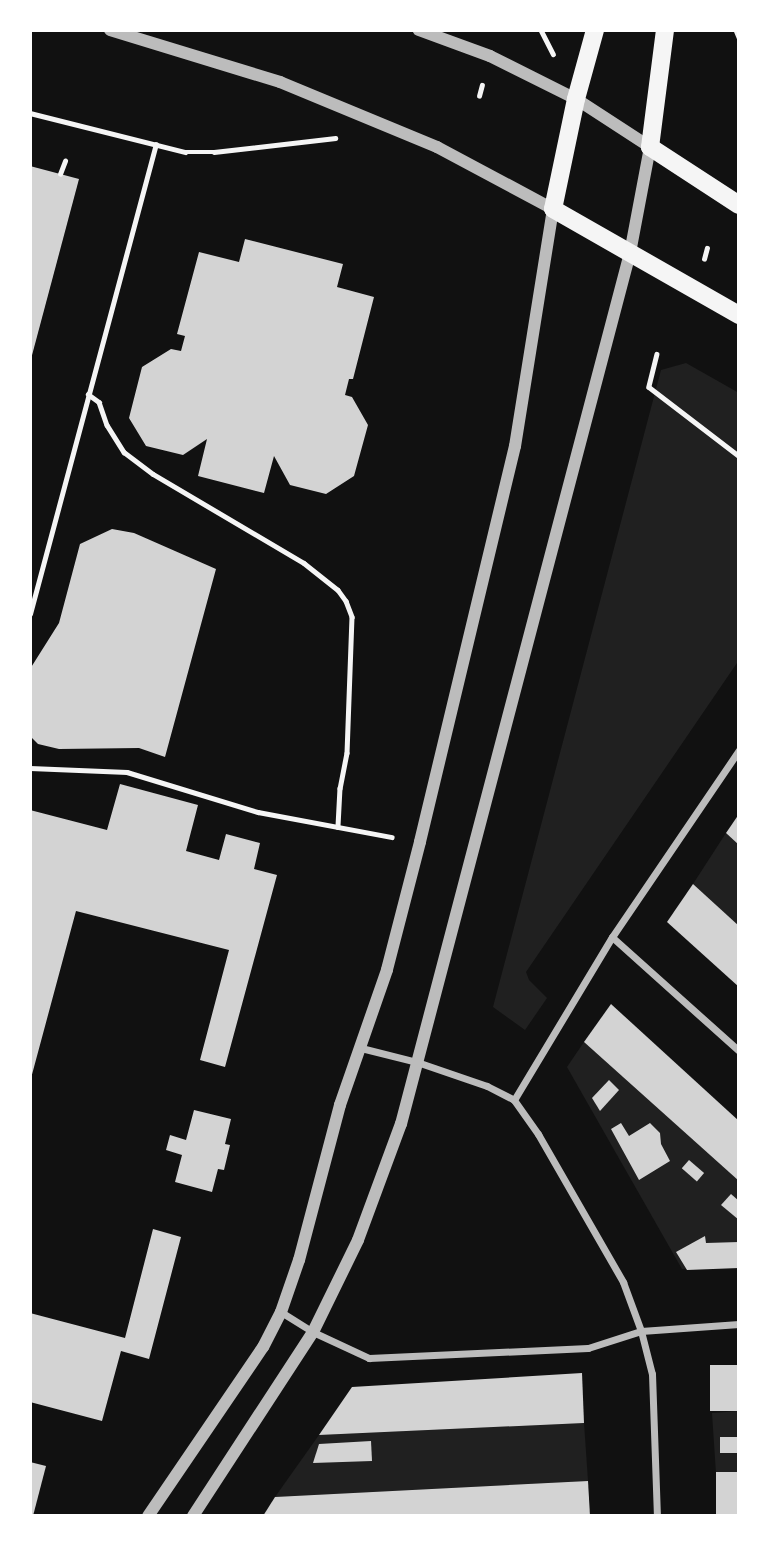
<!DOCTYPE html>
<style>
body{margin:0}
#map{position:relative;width:769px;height:1546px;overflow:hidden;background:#111;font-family:"IBM Plex Sans",sans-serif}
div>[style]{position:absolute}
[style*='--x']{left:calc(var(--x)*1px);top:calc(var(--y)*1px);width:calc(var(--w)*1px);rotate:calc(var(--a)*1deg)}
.green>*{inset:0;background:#202020}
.building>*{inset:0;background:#d3d3d3;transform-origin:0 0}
.path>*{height:4.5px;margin:-2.25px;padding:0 2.25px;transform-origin:2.25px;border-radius:2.25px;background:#f5f5f5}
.minor>*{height:7px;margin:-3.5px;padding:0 3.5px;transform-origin:3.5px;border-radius:3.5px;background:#bcbcbc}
.tertiary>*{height:12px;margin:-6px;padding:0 6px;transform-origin:6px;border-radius:6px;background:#bcbcbc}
.primary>*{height:18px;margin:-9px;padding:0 9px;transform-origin:9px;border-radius:9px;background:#f5f5f5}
span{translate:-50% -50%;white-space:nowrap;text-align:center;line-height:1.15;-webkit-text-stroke:5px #fff;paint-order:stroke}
.frame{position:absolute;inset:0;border:32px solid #fff;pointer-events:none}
</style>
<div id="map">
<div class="green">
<i style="clip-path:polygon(686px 363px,739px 393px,739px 660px,526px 972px,529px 980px,547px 998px,525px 1030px,493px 1007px,661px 370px)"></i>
<i style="clip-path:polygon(726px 833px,739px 845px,739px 926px,693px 884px)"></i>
<i style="clip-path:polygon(584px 1042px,739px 1181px,739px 1266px,682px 1269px,567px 1067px)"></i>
<i style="clip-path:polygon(739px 1411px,739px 1472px,716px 1473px,712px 1413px)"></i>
<i style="clip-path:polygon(584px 1423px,588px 1481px,275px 1497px,319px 1435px)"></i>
</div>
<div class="building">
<i style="clip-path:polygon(30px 166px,79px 179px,31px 359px,30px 359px)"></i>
<i style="clip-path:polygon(245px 239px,343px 264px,337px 287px,374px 297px,353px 379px,349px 379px,345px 395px,352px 397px,368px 425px,354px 476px,326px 494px,290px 485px,274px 456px,264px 493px,198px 476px,207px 439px,183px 455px,146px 446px,129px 418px,142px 367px,171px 349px,181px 351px,185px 336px,177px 334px,199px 252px,239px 262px)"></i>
<i style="clip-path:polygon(112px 529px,134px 533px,216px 569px,165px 757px,139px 748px,59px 749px,38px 744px,30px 736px,30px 669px,59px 623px,80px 544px)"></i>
<i style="clip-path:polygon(120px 784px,198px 805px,186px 851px,219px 860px,226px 834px,260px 843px,254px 869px,277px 875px,225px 1067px,200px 1060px,229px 950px,76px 911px,30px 1082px,30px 810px,107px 830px)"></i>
<i style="clip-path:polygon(739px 814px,739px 845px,726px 833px)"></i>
<i style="clip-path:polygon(693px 884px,739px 926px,739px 987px,667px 922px)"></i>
<i style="clip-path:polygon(611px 1004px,739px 1121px,739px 1181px,584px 1042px)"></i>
<i style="clip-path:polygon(609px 1080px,619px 1090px,600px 1111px,592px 1098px)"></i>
<i style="clip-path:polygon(194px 1110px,231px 1119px,225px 1144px,230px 1145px,224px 1170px,218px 1169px,212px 1192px,175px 1182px,182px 1155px,166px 1150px,170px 1135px,186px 1140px)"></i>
<i style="clip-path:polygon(621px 1123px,629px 1136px,650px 1123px,660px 1133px,661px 1144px,670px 1161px,639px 1180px,611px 1129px)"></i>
<i style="left:689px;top:1160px;width:20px;height:11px;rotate:41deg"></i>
<i style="clip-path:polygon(731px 1194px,739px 1201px,739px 1220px,721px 1205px)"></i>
<i style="clip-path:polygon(153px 1229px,181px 1237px,149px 1359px,121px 1351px,102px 1421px,30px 1402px,30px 1313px,125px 1338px)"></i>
<i style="clip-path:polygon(705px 1236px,706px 1243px,739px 1242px,739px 1268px,687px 1270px,676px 1252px)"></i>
<i style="left:739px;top:1365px;width:46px;height:29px;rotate:90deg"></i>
<i style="clip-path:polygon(582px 1373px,584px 1423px,319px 1435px,352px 1387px)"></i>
<i style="left:739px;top:1437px;width:16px;height:19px;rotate:90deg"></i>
<i style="clip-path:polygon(371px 1441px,372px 1461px,313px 1463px,319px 1444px)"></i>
<i style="clip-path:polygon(30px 1462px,46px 1466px,33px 1516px,30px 1516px)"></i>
<i style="left:739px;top:1472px;width:44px;height:23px;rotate:90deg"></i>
<i style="clip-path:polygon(588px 1481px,590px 1516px,263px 1516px,275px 1497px)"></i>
</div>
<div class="path">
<i style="--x:541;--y:30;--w:27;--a:63"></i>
<i style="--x:736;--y:30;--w:8;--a:67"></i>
<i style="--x:479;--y:96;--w:11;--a:-75"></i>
<i style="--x:30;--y:113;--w:160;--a:14.1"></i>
<i style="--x:185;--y:152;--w:29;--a:0"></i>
<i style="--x:214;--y:152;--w:122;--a:-6.6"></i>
<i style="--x:60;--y:174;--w:14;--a:-69"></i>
<i style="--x:704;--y:259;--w:11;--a:-75"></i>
<i style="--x:657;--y:354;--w:34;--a:104"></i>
<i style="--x:649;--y:387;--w:113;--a:37.5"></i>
<i style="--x:88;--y:394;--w:14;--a:36"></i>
<i style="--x:99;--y:402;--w:24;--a:71"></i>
<i style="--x:107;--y:425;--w:32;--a:58"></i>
<i style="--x:124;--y:452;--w:36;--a:37"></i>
<i style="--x:153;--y:474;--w:175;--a:30.5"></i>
<i style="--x:304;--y:563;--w:43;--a:38.5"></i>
<i style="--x:338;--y:590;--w:14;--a:54"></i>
<i style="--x:346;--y:601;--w:17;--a:69"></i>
<i style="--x:352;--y:617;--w:136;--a:92.1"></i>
<i style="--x:347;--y:753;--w:36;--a:101"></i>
<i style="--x:340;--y:788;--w:39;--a:93"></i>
<i style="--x:30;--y:614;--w:486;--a:-75"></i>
<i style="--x:30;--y:768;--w:97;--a:2.4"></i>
<i style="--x:127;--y:772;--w:137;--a:17"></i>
<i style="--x:258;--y:812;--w:136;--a:10.6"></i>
</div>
<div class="minor">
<i style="--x:612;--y:937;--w:171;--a:41.9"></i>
<i style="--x:361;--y:1048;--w:58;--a:14"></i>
<i style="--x:417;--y:1062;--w:74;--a:18.9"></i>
<i style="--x:487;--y:1086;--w:30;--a:27"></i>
<i style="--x:514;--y:1100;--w:42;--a:54.8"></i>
<i style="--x:538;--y:1134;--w:171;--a:60.1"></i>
<i style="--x:623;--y:1282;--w:52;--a:69.8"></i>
<i style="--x:641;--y:1331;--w:44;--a:75.7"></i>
<i style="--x:652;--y:1374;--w:142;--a:88"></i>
<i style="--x:514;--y:1100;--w:190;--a:-59"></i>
<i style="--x:612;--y:937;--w:226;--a:-55.8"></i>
<i style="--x:281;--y:1312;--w:38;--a:32"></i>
<i style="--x:313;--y:1332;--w:62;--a:24.9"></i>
<i style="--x:369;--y:1358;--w:219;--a:-2.6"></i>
<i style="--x:588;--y:1348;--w:56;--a:-17.8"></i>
<i style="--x:641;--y:1331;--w:98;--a:-4.1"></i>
</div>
<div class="tertiary">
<i style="--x:110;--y:30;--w:178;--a:17"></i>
<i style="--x:280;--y:82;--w:170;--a:22.5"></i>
<i style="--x:437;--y:147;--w:132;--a:28.1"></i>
<i style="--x:553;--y:209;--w:240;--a:99.1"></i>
<i style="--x:515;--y:446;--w:407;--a:103.5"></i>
<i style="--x:420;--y:842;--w:132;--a:104.5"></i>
<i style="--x:387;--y:970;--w:143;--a:109.2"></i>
<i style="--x:340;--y:1105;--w:160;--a:104.8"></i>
<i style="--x:299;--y:1260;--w:55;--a:109.1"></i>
<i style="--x:281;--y:1312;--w:39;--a:117"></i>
<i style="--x:263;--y:1347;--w:204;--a:124.2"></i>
<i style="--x:193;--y:1516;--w:220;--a:-56.9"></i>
<i style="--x:313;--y:1332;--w:102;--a:-63.9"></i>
<i style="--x:358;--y:1240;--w:124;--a:-69.7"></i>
<i style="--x:401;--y:1124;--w:901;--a:-75.27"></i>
<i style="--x:630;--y:253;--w:108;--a:-79.3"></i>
<i style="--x:650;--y:147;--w:88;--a:-147"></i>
<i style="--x:576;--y:99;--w:96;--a:-153.4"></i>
<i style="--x:490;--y:56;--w:76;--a:-159.9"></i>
</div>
<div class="primary">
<i style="--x:595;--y:30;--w:72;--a:105.4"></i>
<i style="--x:576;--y:99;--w:112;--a:101.8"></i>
<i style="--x:553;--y:209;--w:214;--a:29.7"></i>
<i style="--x:665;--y:30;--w:118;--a:97.3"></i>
<i style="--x:650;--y:147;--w:106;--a:33.1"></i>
</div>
<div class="frame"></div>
</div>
